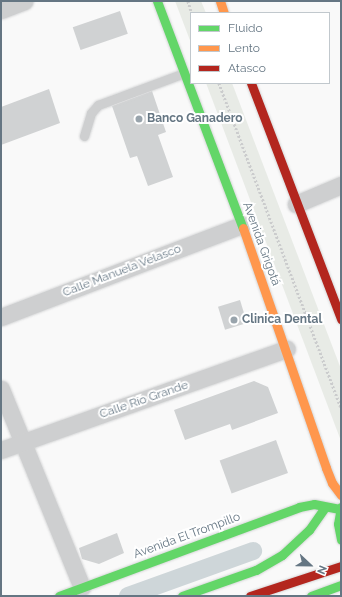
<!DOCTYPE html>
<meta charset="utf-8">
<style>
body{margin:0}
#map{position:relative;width:342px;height:597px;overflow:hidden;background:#f9f9f9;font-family:Raleway,sans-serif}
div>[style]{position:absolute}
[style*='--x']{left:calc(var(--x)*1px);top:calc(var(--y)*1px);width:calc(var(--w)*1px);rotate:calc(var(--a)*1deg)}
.green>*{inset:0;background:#e8ebe6}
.canal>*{height:18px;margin:-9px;padding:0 9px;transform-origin:9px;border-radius:9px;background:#ced6d9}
.building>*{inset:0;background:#d0d2d3;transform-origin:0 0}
.path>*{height:2.5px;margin-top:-1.25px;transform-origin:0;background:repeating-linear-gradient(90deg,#cbcccd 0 2px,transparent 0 4px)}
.roads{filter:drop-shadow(0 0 1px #d5d6d7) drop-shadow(0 0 1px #d5d6d7)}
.lane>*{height:9px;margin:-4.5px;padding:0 4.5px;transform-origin:4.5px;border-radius:4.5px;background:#cecfd0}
.street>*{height:17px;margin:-8.5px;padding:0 8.5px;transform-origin:8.5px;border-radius:8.5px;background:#cecfd0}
.fast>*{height:9px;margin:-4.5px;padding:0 4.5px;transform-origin:4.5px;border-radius:4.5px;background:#63d668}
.slow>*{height:9px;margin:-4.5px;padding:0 4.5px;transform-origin:4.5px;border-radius:4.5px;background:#ff974d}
.jam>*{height:9px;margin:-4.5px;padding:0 4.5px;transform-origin:4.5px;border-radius:4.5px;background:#b3261e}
.dots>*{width:11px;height:11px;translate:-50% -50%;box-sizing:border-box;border:2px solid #fff;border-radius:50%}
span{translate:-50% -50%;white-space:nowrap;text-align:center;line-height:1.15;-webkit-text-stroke:4px #fff;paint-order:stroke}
.poi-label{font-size:12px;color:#657683;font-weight:700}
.left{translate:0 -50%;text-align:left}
.street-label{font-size:12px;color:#657683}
.frame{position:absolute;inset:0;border:2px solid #657683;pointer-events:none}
.legend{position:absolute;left:190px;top:12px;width:140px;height:72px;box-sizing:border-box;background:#fff;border:1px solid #c1c8cd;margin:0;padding:5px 7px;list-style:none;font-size:12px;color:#657683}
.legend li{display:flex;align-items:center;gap:8px;height:20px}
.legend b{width:20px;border:1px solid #c1c8cd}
.north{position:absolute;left:290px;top:545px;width:40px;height:40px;-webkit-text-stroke:3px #fff;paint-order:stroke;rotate:112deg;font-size:11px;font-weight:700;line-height:16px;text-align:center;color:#657683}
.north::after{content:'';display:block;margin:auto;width:14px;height:18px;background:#657683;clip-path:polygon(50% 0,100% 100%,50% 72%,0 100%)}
</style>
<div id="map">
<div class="green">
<i style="clip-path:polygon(175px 1px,201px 1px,206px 13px,191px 13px,191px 43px)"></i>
<i style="clip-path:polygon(206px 83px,232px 83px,341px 369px,341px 441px)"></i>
</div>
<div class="canal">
<i style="--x:128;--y:596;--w:133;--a:-19.8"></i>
</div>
<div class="building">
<i style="left:120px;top:11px;width:24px;height:50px;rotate:71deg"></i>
<i style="clip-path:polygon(49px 89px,60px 123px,1px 145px,1px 107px)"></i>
<i style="clip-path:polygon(152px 91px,166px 132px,158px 135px,173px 177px,148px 186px,137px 156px,130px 158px,112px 106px)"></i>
<i style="left:240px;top:300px;width:24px;height:23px;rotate:73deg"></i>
<i style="clip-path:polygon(254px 381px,268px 387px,278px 413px,232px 430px,230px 424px,185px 440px,174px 410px)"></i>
<i style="left:276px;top:440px;width:35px;height:60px;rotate:70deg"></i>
<i style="clip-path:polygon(117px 533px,124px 553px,99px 564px,82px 559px,79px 548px)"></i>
</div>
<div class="path">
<i style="--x:188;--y:1;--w:13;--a:72"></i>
<i style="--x:219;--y:83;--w:346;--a:69.4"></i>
</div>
<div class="roads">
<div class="lane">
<i style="--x:84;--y:136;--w:24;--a:-73"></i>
<i style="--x:91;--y:113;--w:11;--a:-49"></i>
<i style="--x:98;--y:105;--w:92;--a:-20.4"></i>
</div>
<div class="street">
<i style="--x:1;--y:10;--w:25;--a:-21"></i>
<i style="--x:296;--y:204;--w:49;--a:-22.9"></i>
<i style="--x:1;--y:317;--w:258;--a:-20.9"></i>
<i style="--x:1;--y:389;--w:214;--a:67.8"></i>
<i style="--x:1;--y:450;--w:303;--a:-19.5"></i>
</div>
<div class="fast">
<i style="--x:157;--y:1;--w:243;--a:69.3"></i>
<i style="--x:341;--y:507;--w:17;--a:100"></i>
<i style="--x:338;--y:524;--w:16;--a:79"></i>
<i style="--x:59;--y:596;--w:256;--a:-20.3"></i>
<i style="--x:299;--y:507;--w:15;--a:-11"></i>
<i style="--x:314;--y:504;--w:26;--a:11"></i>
<i style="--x:182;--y:596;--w:78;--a:-19.4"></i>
<i style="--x:256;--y:570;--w:30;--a:-30"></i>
<i style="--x:282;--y:555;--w:37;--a:-43"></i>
<i style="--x:309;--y:530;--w:28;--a:-55"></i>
<i style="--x:311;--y:596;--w:32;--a:-20"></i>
</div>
<div class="slow">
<i style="--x:220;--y:1;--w:13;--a:72"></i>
<i style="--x:243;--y:228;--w:254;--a:70.9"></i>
<i style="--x:326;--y:468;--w:16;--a:68"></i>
<i style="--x:332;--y:483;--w:15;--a:53"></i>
</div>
<div class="jam">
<i style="--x:251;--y:83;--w:253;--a:69.1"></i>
<i style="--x:250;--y:596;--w:96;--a:-18.2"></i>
</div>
</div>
<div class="dots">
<i style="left:139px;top:119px;background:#99a4ac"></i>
<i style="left:234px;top:320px;background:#99a4ac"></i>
</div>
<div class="poi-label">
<span class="left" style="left:147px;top:119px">Banco Ganadero</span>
<span class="left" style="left:242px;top:320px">Clinica Dental</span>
</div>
<div class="street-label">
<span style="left:261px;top:244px;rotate:70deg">Avenida Grigotá</span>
<span style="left:122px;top:271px;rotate:-21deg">Calle Manuela Velasco</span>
<span style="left:144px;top:400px;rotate:-19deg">Calle Río Grande</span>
<span style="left:187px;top:536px;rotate:-20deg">Avenida El Trompillo</span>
</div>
<div class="frame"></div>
<ul class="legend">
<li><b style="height:5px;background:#63d668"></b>Fluido</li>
<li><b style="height:5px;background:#ff974d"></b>Lento</li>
<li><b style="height:5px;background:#b3261e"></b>Atasco</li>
</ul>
<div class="north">N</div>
</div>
